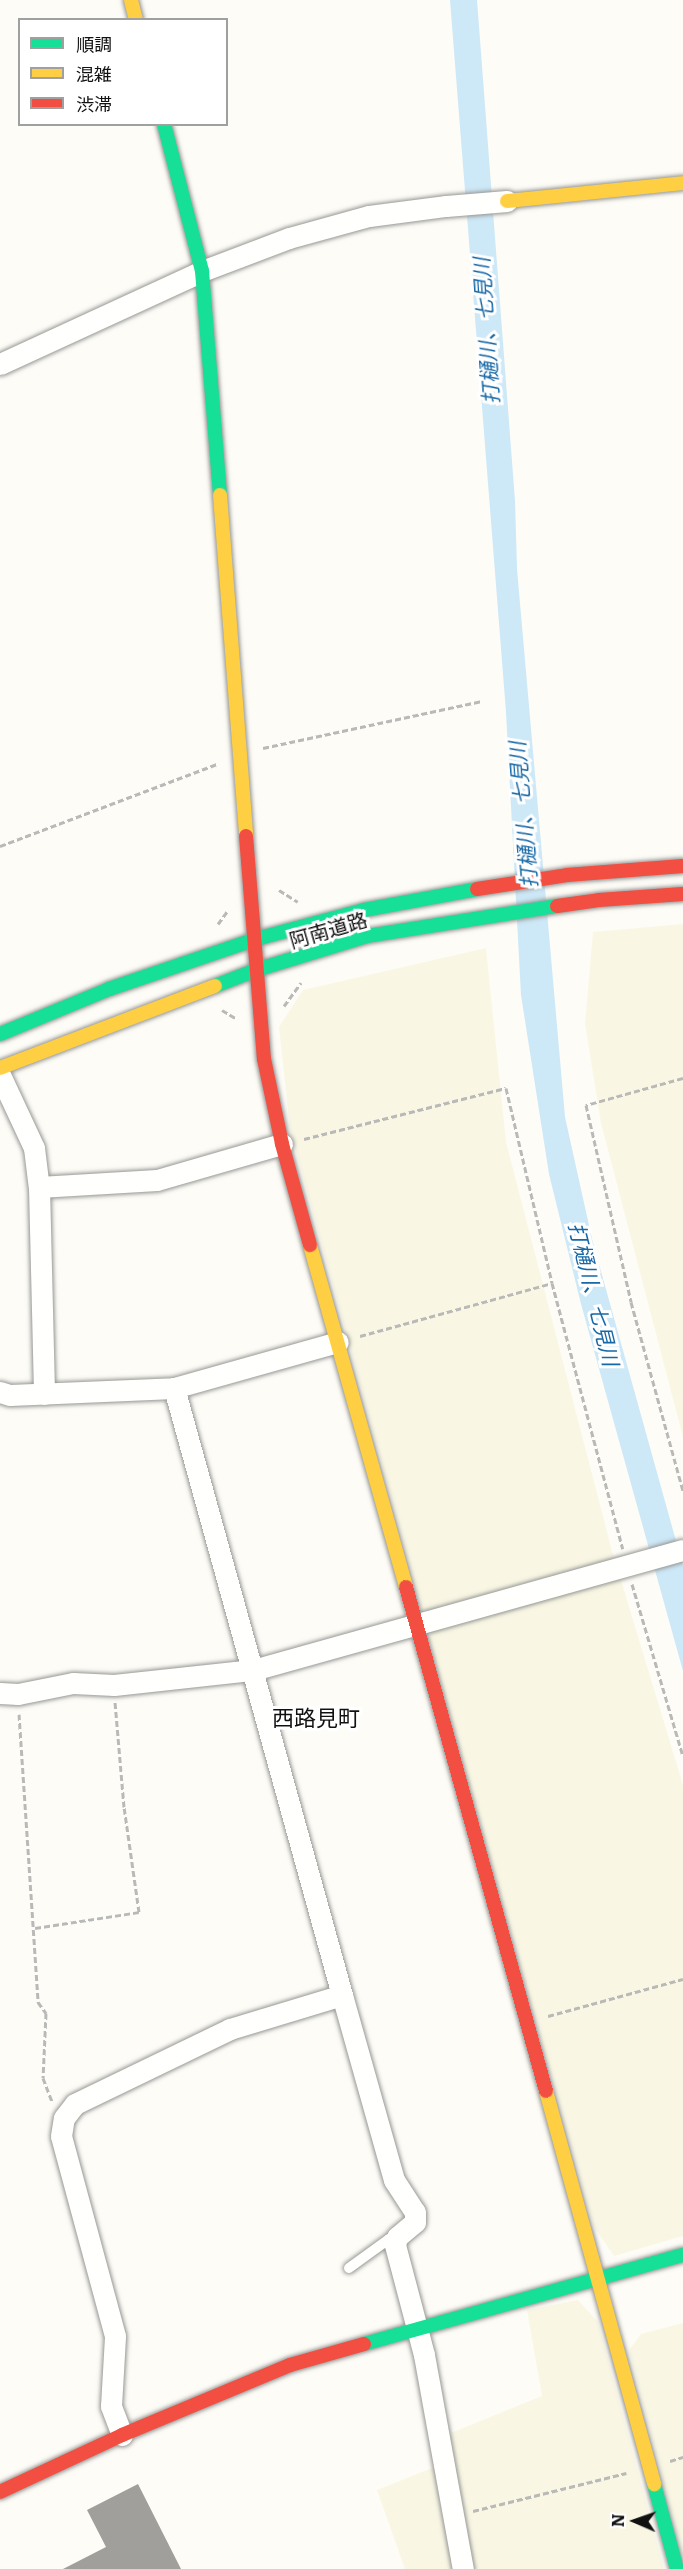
<!DOCTYPE html>
<meta charset="utf-8">
<style>
body{margin:0}
#map{position:relative;width:683px;height:2569px;overflow:hidden;background:#fdfcf7;font-family:Literata,"Noto Sans JP",serif}
div>[style]{position:absolute}
[style*='--x']{left:calc(var(--x)*1px);top:calc(var(--y)*1px);width:calc(var(--w)*1px);rotate:calc(var(--a)*1deg)}
.farmland>*{inset:0;background:#f9f7e4}
.water>*{inset:0;background:#cde8f7}
.building>*{inset:0;background:#a19f9c}
.path>*{height:3px;margin-top:-1.5px;transform-origin:0;background:repeating-linear-gradient(90deg,#b9b9b8 0 6px,transparent 0 9px)}
.roads{filter:drop-shadow(0 0 2px #979795) drop-shadow(0 0 2px #979795)}
.lane>*{height:10px;margin:-5px;padding:0 5px;transform-origin:5px;border-radius:5px;background:#fffffe}
.street>*{height:21px;margin:-10.5px;padding:0 10.5px;transform-origin:10.5px;border-radius:10.5px;background:#fffffe}
.fast>*{height:14px;margin:-7px;padding:0 7px;transform-origin:7px;border-radius:7px;background:#16e098}
.slow>*{height:14px;margin:-7px;padding:0 7px;transform-origin:7px;border-radius:7px;background:#ffcf43}
.jam>*{height:14px;margin:-7px;padding:0 7px;transform-origin:7px;border-radius:7px;background:#f24e42}
span{translate:-50% -50%;white-space:nowrap;text-align:center;line-height:1.15;-webkit-text-stroke:6px #fff;paint-order:stroke}
.street-label{font-size:20px;color:#111}
.water-label{font-size:21px;color:#1768a6;font-style:italic}
.quarter-label{font-size:22px;color:#111}
.legend{position:absolute;left:18px;top:18px;width:210px;height:108px;box-sizing:border-box;background:#fff;border:2px solid #a0a0a0;margin:0;padding:8px 10px;list-style:none;font-size:18px;color:#111}
.legend li{display:flex;align-items:center;gap:12px;height:30px}
.legend b{width:30px;border:2px solid #a0a0a0}
.north{position:absolute;left:605px;top:2491px;width:60px;height:60px;-webkit-text-stroke:4px #fff;paint-order:stroke;rotate:272deg;font-size:16px;font-weight:700;line-height:24px;text-align:center;color:#111}
.north::after{content:'';display:block;margin:auto;width:21px;height:27px;background:#111;clip-path:polygon(50% 0,100% 100%,50% 72%,0 100%)}
</style>
<div id="map">
<div class="farmland">
<i style="clip-path:polygon(683px 924px,683px 1437px,601px 1123px,585px 1024px,593px 932px)"></i>
<i style="clip-path:polygon(486px 948px,506px 1142px,614px 1559px,435px 1613px,422px 1609px,290px 1129px,279px 1027px,303px 990px)"></i>
<i style="clip-path:polygon(620px 1577px,683px 1785px,683px 2236px,614px 2256px,594px 2227px,429px 1638px,434px 1626px)"></i>
<i style="clip-path:polygon(578px 2300px,598px 2322px,664px 2569px,405px 2569px,377px 2490px,450px 2461px,446px 2435px,542px 2396px,527px 2310px)"></i>
<i style="clip-path:polygon(683px 2323px,683px 2556px,629px 2350px,641px 2334px)"></i>
</div>
<div class="water">
<i style="clip-path:polygon(450px 0,477px 0,515px 501px,517px 569px,565px 1117px,592px 1239px,683px 1566px,683px 1671px,581px 1304px,549px 1174px,521px 995px,506px 712px)"></i>
</div>
<div class="building">
<i style="clip-path:polygon(138px 2484px,181px 2569px,63px 2569px,106px 2547px,87px 2510px)"></i>
</div>
<div class="path">
<i style="--x:263;--y:748;--w:224;--a:-12.1"></i>
<i style="--x:0;--y:846;--w:232;--a:-20.7"></i>
<i style="--x:279;--y:890;--w:22;--a:32"></i>
<i style="--x:218;--y:924;--w:17;--a:-54"></i>
<i style="--x:284;--y:1006;--w:29;--a:-54"></i>
<i style="--x:222;--y:1010;--w:17;--a:31"></i>
<i style="--x:683;--y:1078;--w:101;--a:164.4"></i>
<i style="--x:586;--y:1105;--w:202;--a:77.1"></i>
<i style="--x:631;--y:1302;--w:196;--a:74.6"></i>
<i style="--x:304;--y:1139;--w:208;--a:-14.2"></i>
<i style="--x:506;--y:1088;--w:200;--a:76.7"></i>
<i style="--x:552;--y:1283;--w:275;--a:75.1"></i>
<i style="--x:360;--y:1336;--w:199;--a:-15.4"></i>
<i style="--x:632;--y:1584;--w:179;--a:73.5"></i>
<i style="--x:19;--y:1714;--w:289;--a:86.2"></i>
<i style="--x:38;--y:2002;--w:14;--a:54"></i>
<i style="--x:46;--y:2013;--w:65;--a:92.6"></i>
<i style="--x:43;--y:2078;--w:25;--a:69"></i>
<i style="--x:35;--y:1928;--w:105;--a:-8.7"></i>
<i style="--x:139;--y:1912;--w:106;--a:-98.1"></i>
<i style="--x:124;--y:1807;--w:105;--a:-94.9"></i>
<i style="--x:548;--y:2016;--w:140;--a:-15.3"></i>
<i style="--x:670;--y:2461;--w:14;--a:-17"></i>
<i style="--x:473;--y:2511;--w:158;--a:-13.9"></i>
</div>
<div class="roads">
<div class="lane">
<i style="--x:349;--y:2268;--w:49;--a:-35.9"></i>
<i style="--x:389;--y:2239;--w:8;--a:-14"></i>
</div>
<div class="street">
<i style="--x:0;--y:364;--w:222;--a:-24.7"></i>
<i style="--x:202;--y:271;--w:93;--a:-20.8"></i>
<i style="--x:289;--y:238;--w:83;--a:-15.4"></i>
<i style="--x:369;--y:216;--w:78;--a:-7.4"></i>
<i style="--x:446;--y:206;--w:61;--a:-4.7"></i>
<i style="--x:0;--y:1075;--w:81;--a:65"></i>
<i style="--x:34;--y:1148;--w:39;--a:83"></i>
<i style="--x:39;--y:1187;--w:207;--a:88.6"></i>
<i style="--x:39;--y:1187;--w:118;--a:-3.4"></i>
<i style="--x:157;--y:1180;--w:130;--a:-16.1"></i>
<i style="--x:174;--y:1388;--w:630;--a:74.53"></i>
<i style="--x:0;--y:1392;--w:10;--a:17"></i>
<i style="--x:10;--y:1395;--w:164;--a:-2.4"></i>
<i style="--x:174;--y:1388;--w:170;--a:-15.7"></i>
<i style="--x:0;--y:1693;--w:18;--a:3"></i>
<i style="--x:18;--y:1694;--w:56;--a:-11.3"></i>
<i style="--x:73;--y:1683;--w:41;--a:2.8"></i>
<i style="--x:114;--y:1685;--w:140;--a:-6.2"></i>
<i style="--x:253;--y:1670;--w:446;--a:-15.6"></i>
<i style="--x:122;--y:2435;--w:31;--a:-111"></i>
<i style="--x:111;--y:2406;--w:70;--a:-86.7"></i>
<i style="--x:115;--y:2336;--w:207;--a:-105.1"></i>
<i style="--x:61;--y:2136;--w:18;--a:-81"></i>
<i style="--x:64;--y:2118;--w:18;--a:-52"></i>
<i style="--x:75;--y:2104;--w:172;--a:-25.8"></i>
<i style="--x:230;--y:2029;--w:117;--a:-16.9"></i>
<i style="--x:342;--y:1995;--w:192;--a:74.3"></i>
<i style="--x:394;--y:2180;--w:38;--a:57"></i>
<i style="--x:415;--y:2212;--w:10;--a:90"></i>
<i style="--x:415;--y:2222;--w:23;--a:140"></i>
<i style="--x:397;--y:2237;--w:8;--a:104"></i>
<i style="--x:395;--y:2245;--w:114;--a:75.2"></i>
<i style="--x:424;--y:2355;--w:218;--a:79.7"></i>
</div>
<div class="fast">
<i style="--x:164;--y:124;--w:152;--a:75.5"></i>
<i style="--x:202;--y:271;--w:225;--a:85.4"></i>
<i style="--x:215;--y:986;--w:44;--a:-21.3"></i>
<i style="--x:256;--y:970;--w:116;--a:-17"></i>
<i style="--x:367;--y:936;--w:192;--a:-9"></i>
<i style="--x:0;--y:1034;--w:118;--a:-22.4"></i>
<i style="--x:109;--y:989;--w:155;--a:-18.8"></i>
<i style="--x:256;--y:939;--w:112;--a:-15"></i>
<i style="--x:364;--y:910;--w:115;--a:-10.5"></i>
<i style="--x:364;--y:2344;--w:331;--a:-15.6"></i>
<i style="--x:654;--y:2484;--w:88;--a:74.9"></i>
</div>
<div class="slow">
<i style="--x:131;--y:0;--w:21;--a:76"></i>
<i style="--x:507;--y:201;--w:177;--a:-5.8"></i>
<i style="--x:220;--y:495;--w:342;--a:85.6"></i>
<i style="--x:0;--y:1068;--w:230;--a:-20.9"></i>
<i style="--x:310;--y:1245;--w:355;--a:74.3"></i>
<i style="--x:546;--y:2091;--w:408;--a:74.6"></i>
</div>
<div class="jam">
<i style="--x:246;--y:836;--w:224;--a:85.4"></i>
<i style="--x:264;--y:1059;--w:87;--a:78"></i>
<i style="--x:282;--y:1144;--w:105;--a:74.5"></i>
<i style="--x:477;--y:889;--w:91;--a:-8.8"></i>
<i style="--x:567;--y:875;--w:116;--a:-4.4"></i>
<i style="--x:557;--y:906;--w:42;--a:-8.1"></i>
<i style="--x:599;--y:900;--w:84;--a:-4.1"></i>
<i style="--x:406;--y:1587;--w:523;--a:74.48"></i>
<i style="--x:0;--y:2492;--w:135;--a:-25"></i>
<i style="--x:122;--y:2435;--w:182;--a:-22.6"></i>
<i style="--x:290;--y:2365;--w:77;--a:-15.8"></i>
</div>
</div>
<div class="street-label">
<span style="left:328px;top:929px;rotate:-16deg">阿南道路</span>
</div>
<div class="water-label">
<span style="left:485px;top:331px;rotate:-94deg">打樋川、七見川</span>
<span style="left:522px;top:815px;rotate:-95deg">打樋川、七見川</span>
<span style="left:595px;top:1294px;rotate:76deg">打樋川、七見川</span>
</div>
<div class="quarter-label">
<span style="left:316px;top:1717px">西路見町</span>
</div>
<ul class="legend">
<li><b style="height:8px;background:#16e098"></b>順調</li>
<li><b style="height:8px;background:#ffcf43"></b>混雑</li>
<li><b style="height:8px;background:#f24e42"></b>渋滞</li>
</ul>
<div class="north">N</div>
</div>
